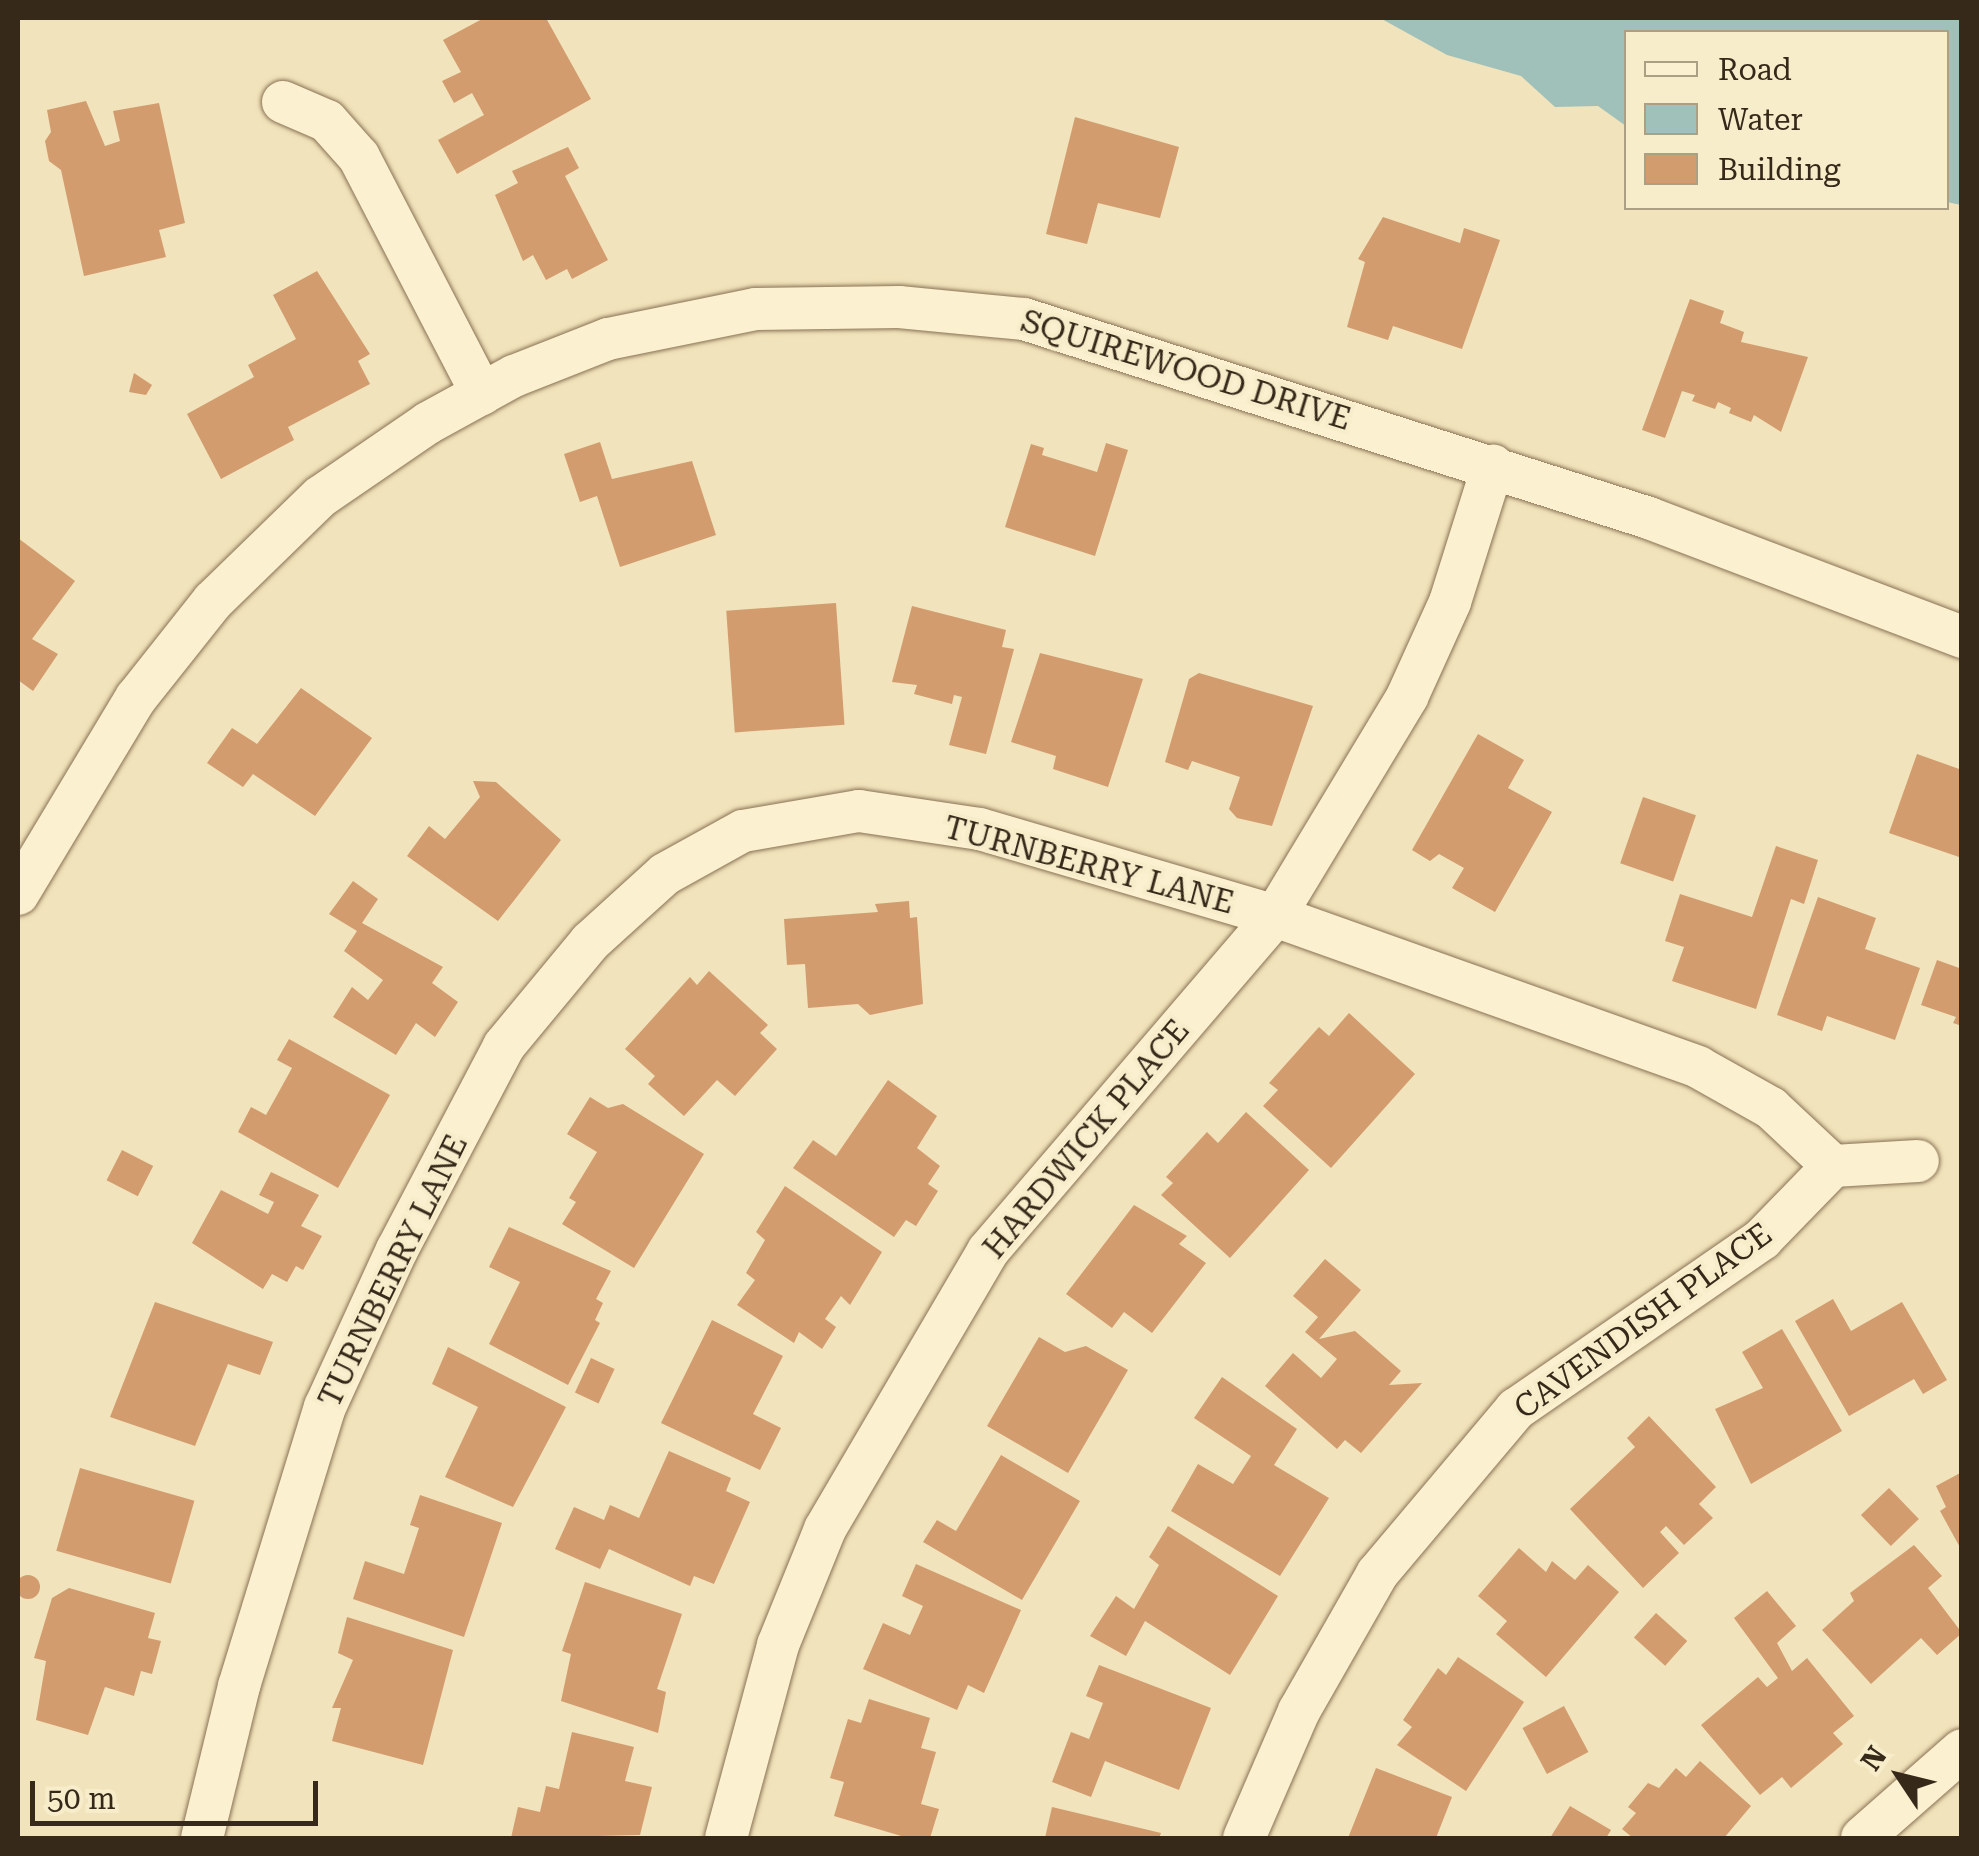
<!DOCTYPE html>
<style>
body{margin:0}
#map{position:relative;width:1979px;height:1856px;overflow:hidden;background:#f1e3bb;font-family:"Roboto Serif",serif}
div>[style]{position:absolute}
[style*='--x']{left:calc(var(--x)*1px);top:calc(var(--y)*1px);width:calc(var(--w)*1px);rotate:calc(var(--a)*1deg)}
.water>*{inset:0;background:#a0c1b9}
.building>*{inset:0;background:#d29c6e;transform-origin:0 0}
.round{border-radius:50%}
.roads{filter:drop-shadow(0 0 2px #897254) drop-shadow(0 0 2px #897254)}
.minor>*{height:42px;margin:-21px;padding:0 21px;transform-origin:21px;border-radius:21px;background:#fbf0cf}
span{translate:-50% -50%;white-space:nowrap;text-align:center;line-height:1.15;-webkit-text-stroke:8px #f8edcb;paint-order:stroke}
.street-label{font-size:32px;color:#37291a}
.frame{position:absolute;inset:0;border:20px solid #37291a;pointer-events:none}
.legend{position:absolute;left:1624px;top:30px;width:325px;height:180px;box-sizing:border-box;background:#f8edcb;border:2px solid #ab9f84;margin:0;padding:12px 18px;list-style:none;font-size:30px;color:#37291a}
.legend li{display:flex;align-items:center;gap:20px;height:50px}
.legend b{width:50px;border:2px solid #ab9f84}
.north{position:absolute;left:1849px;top:1726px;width:100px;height:100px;-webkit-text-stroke:8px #f8edcb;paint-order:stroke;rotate:305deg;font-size:28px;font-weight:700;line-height:40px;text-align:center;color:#37291a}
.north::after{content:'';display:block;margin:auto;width:35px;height:45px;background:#37291a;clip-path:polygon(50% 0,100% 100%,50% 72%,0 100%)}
.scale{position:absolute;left:30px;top:1781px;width:288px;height:45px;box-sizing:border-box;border:5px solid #37291a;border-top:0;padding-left:12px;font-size:30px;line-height:35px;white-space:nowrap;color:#37291a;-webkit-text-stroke:8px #f8edcb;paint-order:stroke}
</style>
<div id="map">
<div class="water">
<i style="clip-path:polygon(1380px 18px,1961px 18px,1961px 205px,1947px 202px,1946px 32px,1626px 32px,1626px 126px,1598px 106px,1555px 107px,1521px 76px,1447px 55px)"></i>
</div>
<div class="building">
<i style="clip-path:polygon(484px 18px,546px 18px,591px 99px,457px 174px,438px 140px,484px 115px,472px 93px,454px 103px,442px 81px,461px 72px,443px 40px)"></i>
<i style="clip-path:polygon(86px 101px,105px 146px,120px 141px,113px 111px,159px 103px,185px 223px,159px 230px,166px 257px,84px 276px,61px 170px,49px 161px,45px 141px,51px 132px,47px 110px)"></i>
<i style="clip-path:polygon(1075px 117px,1179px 147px,1160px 218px,1098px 203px,1087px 244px,1046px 234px)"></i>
<i style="clip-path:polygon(568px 147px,579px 168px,565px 176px,608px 260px,572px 279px,567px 269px,546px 280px,533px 255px,523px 261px,495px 195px,518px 183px,512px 171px)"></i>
<i style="clip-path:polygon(1383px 217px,1460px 243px,1464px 228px,1500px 240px,1462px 349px,1393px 326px,1388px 340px,1347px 327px,1365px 262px,1358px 259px)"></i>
<i style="clip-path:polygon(317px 271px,370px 354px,358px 361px,370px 384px,288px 427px,294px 440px,221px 479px,187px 414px,254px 377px,248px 365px,296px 339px,273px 295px)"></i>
<i style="clip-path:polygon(1690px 299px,1724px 311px,1720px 323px,1744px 332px,1741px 342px,1808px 357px,1781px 432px,1754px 415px,1751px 422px,1729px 413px,1731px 408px,1718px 402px,1715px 409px,1692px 401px,1695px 395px,1682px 391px,1665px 438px,1642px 430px)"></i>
<i style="clip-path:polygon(134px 373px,152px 385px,146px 395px,129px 392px)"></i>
<i style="clip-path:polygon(600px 442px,612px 479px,692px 461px,716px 535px,620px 567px,597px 496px,580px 502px,564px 454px)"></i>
<i style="clip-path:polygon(1106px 443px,1128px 450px,1095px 556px,1005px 527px,1031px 444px,1044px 448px,1042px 455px,1097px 472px)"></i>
<i style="clip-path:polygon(18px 538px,75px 581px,32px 639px,58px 654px,33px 691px,18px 680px)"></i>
<i style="left:836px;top:603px;width:122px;height:110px;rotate:86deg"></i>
<i style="clip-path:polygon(912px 606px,1006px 630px,1002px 647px,1014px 649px,986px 754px,949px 745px,962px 697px,954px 695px,952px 704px,914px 694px,917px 685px,892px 682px)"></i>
<i style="clip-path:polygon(1040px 653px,1143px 679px,1108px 787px,1053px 769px,1056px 756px,1011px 742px)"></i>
<i style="clip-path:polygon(1199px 673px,1313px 706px,1272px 826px,1237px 818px,1229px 809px,1240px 777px,1192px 761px,1188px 770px,1165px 762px,1189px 679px)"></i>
<i style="clip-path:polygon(301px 688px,372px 738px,315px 816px,253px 774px,243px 787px,207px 763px,232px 728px,257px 744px)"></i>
<i style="clip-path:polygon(1478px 734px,1524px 760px,1508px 788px,1552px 812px,1495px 912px,1452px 888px,1464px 868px,1439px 854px,1430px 861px,1412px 850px)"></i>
<i style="clip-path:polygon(1917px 754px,1962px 770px,1962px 858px,1889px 833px)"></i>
<i style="clip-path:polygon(473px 781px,496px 782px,561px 840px,498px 921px,407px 856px,429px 826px,445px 839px,480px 797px)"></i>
<i style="left:1643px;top:797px;width:56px;height:70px;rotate:19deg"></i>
<i style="clip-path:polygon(1776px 846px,1818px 860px,1804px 904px,1791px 899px,1756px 1009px,1672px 981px,1684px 947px,1665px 941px,1680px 894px,1752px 917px)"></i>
<i style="clip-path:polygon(353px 881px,378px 899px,362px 923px,443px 967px,432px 983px,458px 1002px,435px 1037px,416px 1023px,396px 1055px,333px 1017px,352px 987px,368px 1000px,383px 980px,344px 951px,357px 931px,329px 914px)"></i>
<i style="clip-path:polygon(1818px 897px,1876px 918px,1865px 949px,1920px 968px,1895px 1040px,1827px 1016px,1822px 1031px,1777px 1015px)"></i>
<i style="clip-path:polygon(909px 901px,910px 918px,917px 917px,923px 1004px,870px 1015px,858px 1004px,808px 1008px,805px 964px,787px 965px,784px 919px,878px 912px,875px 904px)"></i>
<i style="clip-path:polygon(1937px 960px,1962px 969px,1962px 1026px,1953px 1023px,1956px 1017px,1921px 1005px)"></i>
<i style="clip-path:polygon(709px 971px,768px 1025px,760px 1033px,777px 1049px,735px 1096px,717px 1080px,684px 1116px,648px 1084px,655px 1076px,625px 1049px,690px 977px,697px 985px)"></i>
<i style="clip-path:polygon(1349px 1013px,1415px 1074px,1331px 1168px,1263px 1106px,1278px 1090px,1269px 1083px,1319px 1027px,1329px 1036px)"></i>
<i style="clip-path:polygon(289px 1039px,390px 1095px,338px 1188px,238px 1132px,251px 1107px,266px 1115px,292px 1068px,277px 1060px)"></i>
<i style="clip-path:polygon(888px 1080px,937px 1116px,917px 1148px,940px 1166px,928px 1184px,938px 1191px,916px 1226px,906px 1220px,894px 1237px,793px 1168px,813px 1140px,836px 1156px)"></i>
<i style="clip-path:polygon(590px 1097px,608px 1108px,623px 1104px,704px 1154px,634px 1268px,562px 1224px,576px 1202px,569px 1198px,597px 1152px,567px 1134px)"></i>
<i style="clip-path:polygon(1246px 1112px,1309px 1170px,1230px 1258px,1161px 1195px,1173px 1183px,1166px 1177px,1207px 1132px,1218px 1143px)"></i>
<i style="left:122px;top:1150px;width:35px;height:34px;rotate:27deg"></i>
<i style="clip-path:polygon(271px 1172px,319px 1195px,301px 1226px,322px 1236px,303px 1270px,296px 1266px,287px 1282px,272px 1274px,263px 1289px,192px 1243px,221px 1190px,268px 1214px,274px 1202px,259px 1195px)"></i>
<i style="clip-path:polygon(785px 1186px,882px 1252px,850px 1305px,841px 1296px,825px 1319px,836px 1327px,822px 1349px,799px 1332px,794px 1343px,737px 1305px,755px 1280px,746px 1273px,765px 1240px,756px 1232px)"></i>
<i style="clip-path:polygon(1134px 1205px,1187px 1236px,1179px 1244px,1206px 1263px,1152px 1333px,1124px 1312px,1112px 1328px,1066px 1294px)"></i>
<i style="clip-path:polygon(509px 1227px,611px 1271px,596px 1299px,603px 1303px,595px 1320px,600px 1323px,568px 1385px,489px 1344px,520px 1282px,489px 1267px)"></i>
<i style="clip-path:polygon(1325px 1259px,1361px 1290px,1319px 1339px,1355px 1331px,1401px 1371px,1389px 1385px,1422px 1383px,1361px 1453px,1345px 1440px,1337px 1449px,1265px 1386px,1293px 1353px,1321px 1378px,1337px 1359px,1305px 1332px,1318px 1317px,1293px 1296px)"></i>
<i style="clip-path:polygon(1833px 1299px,1851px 1331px,1902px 1302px,1947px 1380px,1923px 1394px,1914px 1379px,1849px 1416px,1795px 1321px)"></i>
<i style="clip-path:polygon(155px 1302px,273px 1342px,260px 1375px,228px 1364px,195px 1446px,110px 1417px)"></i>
<i style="clip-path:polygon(712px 1320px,783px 1356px,753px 1414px,781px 1428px,760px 1470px,661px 1423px)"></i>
<i style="clip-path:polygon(1782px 1329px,1842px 1431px,1751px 1484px,1715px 1409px,1763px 1388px,1742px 1352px)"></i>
<i style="clip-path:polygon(1039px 1337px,1065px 1352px,1086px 1346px,1128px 1370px,1068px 1473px,987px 1426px)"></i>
<i style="clip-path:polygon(448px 1347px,566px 1407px,513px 1507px,445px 1477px,478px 1407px,432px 1384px)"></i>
<i style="left:591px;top:1358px;width:26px;height:38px;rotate:25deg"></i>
<i style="clip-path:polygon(1222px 1377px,1297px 1429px,1274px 1465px,1329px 1498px,1280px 1576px,1171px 1511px,1198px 1464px,1233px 1484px,1251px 1456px,1194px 1418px)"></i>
<i style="clip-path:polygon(1649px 1416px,1716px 1487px,1699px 1504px,1713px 1518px,1684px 1545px,1666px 1526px,1660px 1532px,1679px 1553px,1643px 1588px,1570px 1509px,1635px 1447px,1627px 1438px)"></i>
<i style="clip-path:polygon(669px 1451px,731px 1478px,726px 1491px,750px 1502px,714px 1584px,694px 1576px,690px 1586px,609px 1549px,600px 1569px,555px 1549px,574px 1507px,604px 1520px,610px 1505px,639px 1518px)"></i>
<i style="clip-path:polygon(1001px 1455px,1080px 1501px,1022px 1600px,923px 1542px,937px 1520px,956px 1531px)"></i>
<i style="left:80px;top:1468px;width:119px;height:86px;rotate:16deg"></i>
<i style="clip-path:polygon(1962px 1472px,1962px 1551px,1940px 1511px,1946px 1507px,1936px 1486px)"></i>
<i style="left:1889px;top:1488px;width:43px;height:39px;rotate:46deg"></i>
<i style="clip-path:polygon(420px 1495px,502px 1523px,464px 1637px,353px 1599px,365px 1561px,404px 1574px,419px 1528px,410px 1525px)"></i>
<i style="clip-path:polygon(1168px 1526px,1278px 1596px,1230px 1675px,1145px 1621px,1126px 1656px,1090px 1636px,1116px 1596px,1134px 1609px,1159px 1565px,1149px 1557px)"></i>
<i style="clip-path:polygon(1914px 1545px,1942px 1576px,1928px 1588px,1962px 1633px,1937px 1655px,1921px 1638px,1871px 1684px,1822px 1630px,1854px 1601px,1850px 1593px)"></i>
<i style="clip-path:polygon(1519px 1548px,1546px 1572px,1552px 1561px,1575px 1580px,1588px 1565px,1619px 1592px,1546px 1677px,1496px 1634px,1507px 1621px,1478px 1596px)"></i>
<i style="clip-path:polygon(916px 1564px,1021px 1610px,984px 1693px,968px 1685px,957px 1710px,863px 1669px,883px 1623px,910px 1635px,923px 1606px,902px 1596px)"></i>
<i class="round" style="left:16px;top:1575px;width:24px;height:24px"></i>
<i style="clip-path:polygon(585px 1582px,682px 1614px,657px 1689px,666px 1692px,658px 1733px,561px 1701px,571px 1654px,562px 1651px)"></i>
<i style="clip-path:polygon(69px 1588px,155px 1613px,148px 1638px,161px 1641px,152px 1674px,141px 1671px,134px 1696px,105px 1687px,88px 1735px,36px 1720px,46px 1661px,34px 1658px,52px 1598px)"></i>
<i style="clip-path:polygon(1767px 1591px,1796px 1626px,1777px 1643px,1792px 1671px,1807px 1658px,1854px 1716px,1833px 1733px,1843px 1744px,1791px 1788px,1782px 1777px,1760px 1795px,1701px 1725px,1758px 1677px,1767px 1687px,1778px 1678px,1734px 1618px)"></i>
<i style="left:1656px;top:1613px;width:42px;height:33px;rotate:42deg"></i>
<i style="clip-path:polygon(347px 1617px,453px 1650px,423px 1765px,332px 1741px,341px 1708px,332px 1708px,353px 1660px,338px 1653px)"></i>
<i style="clip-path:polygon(1458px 1657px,1524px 1702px,1466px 1791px,1397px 1745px,1412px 1727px,1403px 1720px,1438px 1668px,1446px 1675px)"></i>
<i style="clip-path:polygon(1099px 1665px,1211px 1708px,1179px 1790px,1105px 1761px,1091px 1797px,1052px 1782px,1071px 1732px,1089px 1739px,1103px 1703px,1086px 1696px)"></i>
<i style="clip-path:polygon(869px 1699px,930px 1718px,921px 1748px,936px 1752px,921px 1804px,939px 1809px,930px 1838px,908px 1838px,834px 1816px,844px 1782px,830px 1778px,848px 1719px,861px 1723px)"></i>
<i style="left:1564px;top:1706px;width:52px;height:47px;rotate:62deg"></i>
<i style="clip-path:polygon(572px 1732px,634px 1747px,625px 1781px,652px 1787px,640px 1835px,511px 1838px,518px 1807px,540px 1812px,546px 1786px,559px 1789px)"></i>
<i style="clip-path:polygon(1700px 1761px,1751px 1806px,1724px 1838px,1633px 1838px,1622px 1829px,1636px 1813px,1628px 1807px,1648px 1783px,1659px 1788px,1676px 1768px,1686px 1777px)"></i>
<i style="clip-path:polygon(1376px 1768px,1452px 1797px,1436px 1838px,1348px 1838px)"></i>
<i style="clip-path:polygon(1570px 1806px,1611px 1830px,1606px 1838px,1550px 1838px)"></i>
<i style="clip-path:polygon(1052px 1807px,1161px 1833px,1159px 1838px,1045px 1838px)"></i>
</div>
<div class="roads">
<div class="minor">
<i style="--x:283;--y:102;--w:48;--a:23.4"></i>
<i style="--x:327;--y:121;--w:48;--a:48.4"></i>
<i style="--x:359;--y:157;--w:267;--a:62.6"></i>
<i style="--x:18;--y:894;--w:229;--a:-59"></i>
<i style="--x:136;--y:698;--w:124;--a:-51.6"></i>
<i style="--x:213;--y:601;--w:149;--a:-44.2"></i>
<i style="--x:320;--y:497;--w:131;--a:-34.4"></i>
<i style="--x:428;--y:423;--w:98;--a:-28.7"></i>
<i style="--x:514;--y:376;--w:101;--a:-21.5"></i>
<i style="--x:608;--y:339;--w:150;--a:-11.5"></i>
<i style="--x:755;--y:309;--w:144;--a:-0.8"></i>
<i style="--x:899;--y:307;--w:126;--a:5.5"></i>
<i style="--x:1024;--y:319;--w:656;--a:17.66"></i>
<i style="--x:1649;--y:518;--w:335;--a:20.8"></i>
<i style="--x:1833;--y:1166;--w:85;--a:-3.4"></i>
<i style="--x:202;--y:1838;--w:156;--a:-76.3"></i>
<i style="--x:239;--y:1686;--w:292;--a:-72.9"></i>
<i style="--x:325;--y:1407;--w:173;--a:-65.4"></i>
<i style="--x:397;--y:1250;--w:230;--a:-62.3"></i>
<i style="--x:504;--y:1046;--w:135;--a:-50.4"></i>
<i style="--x:590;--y:942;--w:101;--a:-42.2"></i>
<i style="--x:665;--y:874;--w:89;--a:-28.9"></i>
<i style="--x:743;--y:831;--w:118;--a:-9.8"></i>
<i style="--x:859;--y:811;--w:122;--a:8.5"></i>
<i style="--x:980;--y:829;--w:308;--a:16.4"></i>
<i style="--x:1275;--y:916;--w:449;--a:19.6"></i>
<i style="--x:1698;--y:1067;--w:84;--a:29.3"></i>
<i style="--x:1771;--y:1108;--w:85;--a:43.1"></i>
<i style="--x:726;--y:1838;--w:200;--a:-74.9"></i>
<i style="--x:778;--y:1645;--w:125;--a:-67.9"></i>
<i style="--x:825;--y:1529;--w:322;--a:-59.6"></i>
<i style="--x:988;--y:1251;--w:441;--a:-49.4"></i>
<i style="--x:1275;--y:916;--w:256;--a:-58.9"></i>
<i style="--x:1407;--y:697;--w:104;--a:-65.6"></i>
<i style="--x:1450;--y:602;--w:143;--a:-72.5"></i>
<i style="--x:1244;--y:1838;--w:138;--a:-66.6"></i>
<i style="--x:1299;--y:1711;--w:158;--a:-60.3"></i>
<i style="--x:1377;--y:1574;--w:216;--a:-49.9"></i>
<i style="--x:1516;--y:1409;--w:299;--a:-34.6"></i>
<i style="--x:1762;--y:1239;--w:102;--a:-45.8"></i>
<i style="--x:1862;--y:1838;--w:133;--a:-41.3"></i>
</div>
</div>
<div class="street-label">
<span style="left:1186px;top:370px;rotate:17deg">SQUIREWOOD DRIVE</span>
<span style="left:1089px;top:865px;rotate:15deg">TURNBERRY LANE</span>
<span style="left:1086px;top:1139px;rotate:-50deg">HARDWICK PLACE</span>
<span style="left:393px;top:1271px;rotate:-64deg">TURNBERRY LANE</span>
<span style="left:1643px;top:1321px;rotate:-36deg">CAVENDISH PLACE</span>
</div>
<div class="frame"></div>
<ul class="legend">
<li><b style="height:12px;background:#fbf0cf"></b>Road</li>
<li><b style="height:28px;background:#a0c1b9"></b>Water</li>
<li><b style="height:28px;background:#d29c6e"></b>Building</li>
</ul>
<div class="north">N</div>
<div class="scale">50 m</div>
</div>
